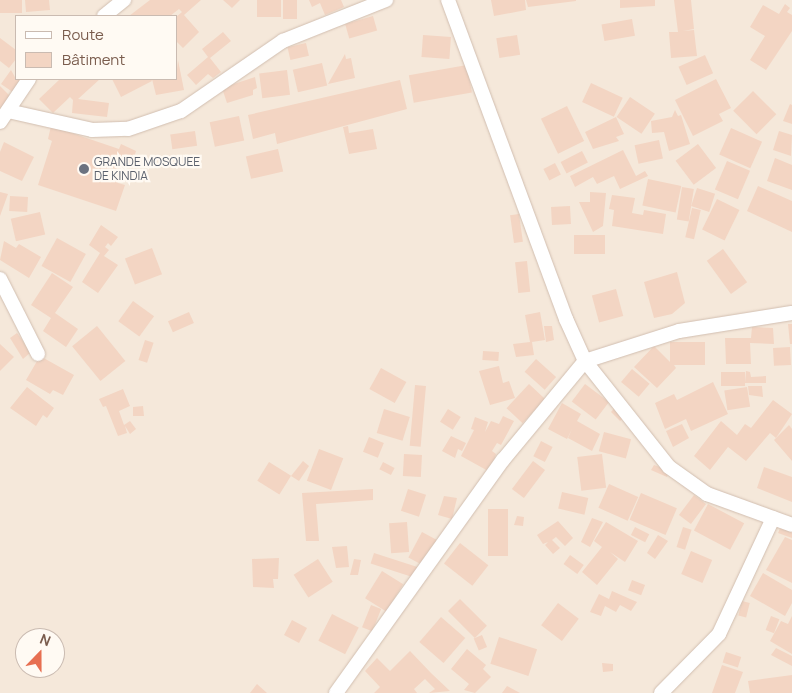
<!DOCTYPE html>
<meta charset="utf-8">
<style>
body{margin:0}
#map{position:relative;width:792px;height:693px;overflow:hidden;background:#fdf6ec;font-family:Manrope,sans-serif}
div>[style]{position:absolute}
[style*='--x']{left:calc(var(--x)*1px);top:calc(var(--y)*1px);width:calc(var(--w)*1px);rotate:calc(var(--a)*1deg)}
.residential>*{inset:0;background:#f5e8da}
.building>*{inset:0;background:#f3d5c3;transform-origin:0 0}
.roads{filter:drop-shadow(0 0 1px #d1beb0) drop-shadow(0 0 1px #d1beb0)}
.street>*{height:14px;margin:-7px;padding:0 7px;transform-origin:7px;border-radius:7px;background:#fff}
.dots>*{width:14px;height:14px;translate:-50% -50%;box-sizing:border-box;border:2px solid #fffaf3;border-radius:50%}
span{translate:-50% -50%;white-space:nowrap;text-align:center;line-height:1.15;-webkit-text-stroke:4.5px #fffaf3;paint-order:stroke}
.worship-label{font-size:12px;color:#5b616d}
.left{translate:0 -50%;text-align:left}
.legend{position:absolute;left:15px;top:15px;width:162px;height:65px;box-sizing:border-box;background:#fffaf3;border:1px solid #cabbb1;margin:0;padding:6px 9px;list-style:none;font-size:15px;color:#7a5c4d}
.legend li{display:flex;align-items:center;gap:10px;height:25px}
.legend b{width:25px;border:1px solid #cabbb1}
.north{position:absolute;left:15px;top:628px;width:50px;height:50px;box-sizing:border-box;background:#fffaf3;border:1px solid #cabbb1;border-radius:50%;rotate:22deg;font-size:14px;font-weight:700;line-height:20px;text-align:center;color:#7a5c4d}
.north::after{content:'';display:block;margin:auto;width:18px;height:22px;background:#e76f51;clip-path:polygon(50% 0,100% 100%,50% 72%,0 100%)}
</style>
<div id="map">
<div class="residential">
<i style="clip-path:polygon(evenodd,0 0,792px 0,792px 693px,0 693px,0 0,16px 16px,176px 16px,176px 79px,16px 79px,16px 16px,0 0,25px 638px,55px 638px,55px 668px,25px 668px,25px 638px)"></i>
</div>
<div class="building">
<i style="left:0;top:0;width:22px;height:13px"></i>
<i style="clip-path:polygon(25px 0,49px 0,50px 10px,26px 12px)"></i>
<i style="clip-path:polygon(150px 0,201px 0,184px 15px,199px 32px,183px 48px,176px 41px,176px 17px,182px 12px,179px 9px,170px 16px,129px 16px)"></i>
<i style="clip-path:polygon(223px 0,240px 0,232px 8px)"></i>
<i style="left:257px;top:0;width:24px;height:17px"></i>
<i style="left:283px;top:0;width:14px;height:19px"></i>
<i style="clip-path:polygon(309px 0,341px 0,344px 7px,325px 15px,320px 3px,312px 7px)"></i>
<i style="clip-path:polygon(491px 0,525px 0,526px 10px,494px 16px)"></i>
<i style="clip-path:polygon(526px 0,576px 0,576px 1px,528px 7px)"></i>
<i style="clip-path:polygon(620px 0,655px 0,655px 6px,620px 8px)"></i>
<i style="clip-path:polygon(674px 0,691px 0,694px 29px,683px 31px,694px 30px,697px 56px,671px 58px,669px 32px,678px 32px)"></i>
<i style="clip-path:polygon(785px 4px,790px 8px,787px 12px,792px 15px,792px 31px,766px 70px,750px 60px,765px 36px,750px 27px,763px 5px,779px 14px)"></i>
<i style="left:373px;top:16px;width:15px;height:29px;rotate:74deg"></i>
<i style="left:632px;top:19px;width:17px;height:31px;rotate:80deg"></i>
<i style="clip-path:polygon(223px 32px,231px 41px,210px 58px,221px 72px,213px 78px,208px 74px,196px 85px,187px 75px,208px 57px,202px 49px)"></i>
<i style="left:423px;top:35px;width:28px;height:22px;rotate:4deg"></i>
<i style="left:517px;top:35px;width:20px;height:21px;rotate:81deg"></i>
<i style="clip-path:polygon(0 38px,16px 50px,16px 59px,9px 68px,0 61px)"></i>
<i style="left:306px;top:43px;width:13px;height:19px;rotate:77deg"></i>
<i style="clip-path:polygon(345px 54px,346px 59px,351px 58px,355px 78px,328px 84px)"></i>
<i style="left:705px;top:55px;width:20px;height:29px;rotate:66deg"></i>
<i style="clip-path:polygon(178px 60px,184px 90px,156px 95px,152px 79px,176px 79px)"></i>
<i style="left:322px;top:63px;width:23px;height:30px;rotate:77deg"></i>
<i style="left:467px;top:65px;width:28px;height:59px;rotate:80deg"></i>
<i style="clip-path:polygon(11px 70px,16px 79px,24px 79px,14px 93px,1px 84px)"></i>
<i style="left:287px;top:70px;width:25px;height:28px;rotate:83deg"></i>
<i style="clip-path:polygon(255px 77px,257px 88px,253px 90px,253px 95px,227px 103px,222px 88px)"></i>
<i style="clip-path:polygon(60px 79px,100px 79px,78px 99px,109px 103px,107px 117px,72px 113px,73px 100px,70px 97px,53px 113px,39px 99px)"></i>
<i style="clip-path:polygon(112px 79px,151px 79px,152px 81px,121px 97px)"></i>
<i style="clip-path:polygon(716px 79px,731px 108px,719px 114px,723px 121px,693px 136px,675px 100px)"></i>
<i style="clip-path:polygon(400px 80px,407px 109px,277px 144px,275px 133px,253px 139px,248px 115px)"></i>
<i style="left:591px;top:83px;width:35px;height:21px;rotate:25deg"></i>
<i style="clip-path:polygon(0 86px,14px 100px,0 114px)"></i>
<i style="left:753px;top:91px;width:33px;height:28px;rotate:45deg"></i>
<i style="left:630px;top:97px;width:30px;height:24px;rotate:34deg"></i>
<i style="clip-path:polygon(790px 104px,792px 105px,792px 124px,783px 121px)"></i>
<i style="left:567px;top:106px;width:39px;height:29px;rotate:64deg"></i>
<i style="clip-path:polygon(675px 110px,678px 116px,681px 115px,690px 144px,669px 151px,664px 132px,652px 133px,651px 121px,672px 117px)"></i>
<i style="left:239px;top:116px;width:25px;height:30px;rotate:78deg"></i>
<i style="clip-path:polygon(616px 117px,624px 134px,616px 137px,619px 141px,593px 149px,585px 132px)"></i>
<i style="clip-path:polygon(51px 126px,119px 149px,121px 144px,136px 151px,130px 169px,123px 166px,118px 183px,125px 185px,116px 211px,38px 185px,52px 141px,48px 139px)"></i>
<i style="clip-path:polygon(348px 126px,349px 133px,373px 129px,377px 149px,349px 154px,343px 127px)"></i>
<i style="left:731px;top:128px;width:34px;height:29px;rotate:24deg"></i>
<i style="left:195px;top:131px;width:15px;height:25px;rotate:82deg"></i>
<i style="clip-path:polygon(779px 131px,792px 135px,791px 156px,773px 150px)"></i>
<i style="left:659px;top:140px;width:19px;height:25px;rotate:78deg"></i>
<i style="clip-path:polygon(4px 142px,34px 157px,22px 181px,0 171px,0 152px)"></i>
<i style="left:698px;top:144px;width:30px;height:28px;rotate:53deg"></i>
<i style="left:278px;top:149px;width:23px;height:33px;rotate:77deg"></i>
<i style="clip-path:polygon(623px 150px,636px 176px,645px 171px,648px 176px,620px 189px,614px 176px,597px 184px,593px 177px,575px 187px,570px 176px)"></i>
<i style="left:582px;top:151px;width:13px;height:24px;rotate:63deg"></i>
<i style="clip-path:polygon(775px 158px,792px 165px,792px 190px,767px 181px)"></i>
<i style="left:727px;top:161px;width:25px;height:31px;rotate:23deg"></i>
<i style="left:555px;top:163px;width:13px;height:13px;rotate:63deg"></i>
<i style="left:648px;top:179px;width:34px;height:27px;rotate:12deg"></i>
<i style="clip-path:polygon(758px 186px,792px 201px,792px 232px,747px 211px)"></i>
<i style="left:682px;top:187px;width:12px;height:33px;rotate:9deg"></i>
<i style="left:697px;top:188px;width:19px;height:19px;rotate:18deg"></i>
<i style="clip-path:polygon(0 192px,8px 194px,0 216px)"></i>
<i style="clip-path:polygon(590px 192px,606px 193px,603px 226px,593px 232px,579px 202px,590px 202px)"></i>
<i style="clip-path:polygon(612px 195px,635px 198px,632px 213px,643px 215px,644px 210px,666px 214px,663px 234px,612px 226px,614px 210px,609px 209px)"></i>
<i style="left:10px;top:196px;width:18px;height:15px;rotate:3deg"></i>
<i style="left:717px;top:199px;width:25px;height:34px;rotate:26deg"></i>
<i style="left:570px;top:206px;width:18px;height:19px;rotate:87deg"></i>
<i style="left:692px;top:208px;width:9px;height:30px;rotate:13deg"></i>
<i style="left:40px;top:212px;width:23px;height:30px;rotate:77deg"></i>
<i style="left:519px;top:214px;width:28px;height:9px;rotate:82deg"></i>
<i style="clip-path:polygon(101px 225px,118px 237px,111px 246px,108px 243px,105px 247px,109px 250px,104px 256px,118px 265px,98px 293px,82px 282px,100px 253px,89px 245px)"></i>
<i style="left:574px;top:235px;width:31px;height:19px"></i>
<i style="left:57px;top:238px;width:33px;height:32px;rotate:29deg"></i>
<i style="clip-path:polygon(4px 241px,16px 248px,19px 244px,41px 257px,29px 278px,0 260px)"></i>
<i style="left:152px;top:248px;width:28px;height:29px;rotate:69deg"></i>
<i style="left:723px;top:249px;width:41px;height:20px;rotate:54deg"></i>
<i style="left:527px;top:261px;width:31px;height:12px;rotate:84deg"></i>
<i style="clip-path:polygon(677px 272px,685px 303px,672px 314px,654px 318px,644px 282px)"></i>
<i style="clip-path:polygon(52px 273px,73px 287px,55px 313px,78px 329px,66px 347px,43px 331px,51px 318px,31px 305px)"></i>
<i style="left:616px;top:289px;width:28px;height:25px;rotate:75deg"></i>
<i style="left:133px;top:301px;width:26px;height:25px;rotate:36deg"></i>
<i style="left:189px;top:312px;width:12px;height:23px;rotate:66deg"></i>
<i style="clip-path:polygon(540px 312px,545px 340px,532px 342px,534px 355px,516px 357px,513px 344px,530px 342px,525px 315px)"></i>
<i style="clip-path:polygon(788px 324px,792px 324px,792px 344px,790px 344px)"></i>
<i style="left:97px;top:326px;width:45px;height:32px;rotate:51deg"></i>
<i style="clip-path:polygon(544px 326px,552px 326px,554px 340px,546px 342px)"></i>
<i style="clip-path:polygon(752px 327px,773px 328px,774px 344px,750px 343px,751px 364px,726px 364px,725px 338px,751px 338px)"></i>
<i style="clip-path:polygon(17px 333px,31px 352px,23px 359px,10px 338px)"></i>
<i style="left:145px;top:340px;width:9px;height:21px;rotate:18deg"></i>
<i style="clip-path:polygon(670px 342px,705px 342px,705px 365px,674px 365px,676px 368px,657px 388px,634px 367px,654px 346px,670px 362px)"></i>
<i style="clip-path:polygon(0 344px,14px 357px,0 371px)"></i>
<i style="left:790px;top:347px;width:18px;height:17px;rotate:87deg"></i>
<i style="left:483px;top:351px;width:16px;height:9px;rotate:4deg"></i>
<i style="clip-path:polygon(40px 356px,74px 375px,63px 395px,53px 390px,50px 394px,26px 380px)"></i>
<i style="left:536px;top:359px;width:27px;height:17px;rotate:42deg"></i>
<i style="clip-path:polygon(499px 366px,503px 383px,509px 381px,515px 398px,490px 405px,479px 371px)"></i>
<i style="left:381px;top:368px;width:29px;height:24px;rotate:29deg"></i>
<i style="left:632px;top:369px;width:23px;height:17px;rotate:40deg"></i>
<i style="clip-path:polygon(746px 371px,750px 372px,751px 377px,766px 376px,766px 383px,745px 383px)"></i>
<i style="left:721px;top:372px;width:24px;height:14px"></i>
<i style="clip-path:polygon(713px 382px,728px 414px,691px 431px,686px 419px,665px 429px,655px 403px,674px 394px,677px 400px)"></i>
<i style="left:529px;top:384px;width:22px;height:33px;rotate:43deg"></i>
<i style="left:585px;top:384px;width:30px;height:22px;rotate:37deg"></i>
<i style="left:415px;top:385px;width:11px;height:61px;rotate:5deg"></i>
<i style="clip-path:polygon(748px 386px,762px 386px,763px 397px,749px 395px)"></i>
<i style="clip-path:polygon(27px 387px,54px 408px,47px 418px,43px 415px,36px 426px,10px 408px)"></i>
<i style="left:747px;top:387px;width:20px;height:23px;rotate:81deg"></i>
<i style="clip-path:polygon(123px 389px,130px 406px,119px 411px,124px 425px,130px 421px,136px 429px,130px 434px,125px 426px,127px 433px,118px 436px,106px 406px,103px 407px,99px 399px)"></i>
<i style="clip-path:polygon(773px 400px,792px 414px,776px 438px,770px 433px,746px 461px,728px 447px,710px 470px,694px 456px,721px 421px,737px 435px,745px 424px,751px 428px)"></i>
<i style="clip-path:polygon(562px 403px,581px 414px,577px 421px,600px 434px,592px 451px,568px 438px,572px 429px,567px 439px,548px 429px)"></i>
<i style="clip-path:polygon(618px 404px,627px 415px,620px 421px,611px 412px)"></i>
<i style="clip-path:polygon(143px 406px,144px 416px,133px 416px,133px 407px)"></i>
<i style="left:384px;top:409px;width:27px;height:25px;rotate:17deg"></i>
<i style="left:448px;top:409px;width:15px;height:15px;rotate:32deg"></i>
<i style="clip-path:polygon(503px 416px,514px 421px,501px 445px,497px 443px,492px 451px,496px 454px,490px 472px,461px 456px,474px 430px,471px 429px,475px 417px,488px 422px,485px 432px,491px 421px,499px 424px)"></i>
<i style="clip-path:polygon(682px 424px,689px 438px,673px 447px,666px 431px)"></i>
<i style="clip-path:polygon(789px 425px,792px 429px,792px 461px,774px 440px)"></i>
<i style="left:604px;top:432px;width:28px;height:20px;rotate:15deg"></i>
<i style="clip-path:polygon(451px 436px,466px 443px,462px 451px,458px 449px,455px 458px,442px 451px)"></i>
<i style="left:369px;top:437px;width:16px;height:16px;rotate:22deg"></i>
<i style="left:541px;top:441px;width:13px;height:17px;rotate:27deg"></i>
<i style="left:319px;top:449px;width:26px;height:34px;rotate:21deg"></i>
<i style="left:404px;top:454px;width:18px;height:22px;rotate:3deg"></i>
<i style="left:602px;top:454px;width:34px;height:25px;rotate:83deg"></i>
<i style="clip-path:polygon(303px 461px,309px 466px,299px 481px,291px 476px)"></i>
<i style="left:533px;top:461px;width:15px;height:35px;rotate:37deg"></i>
<i style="left:269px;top:462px;width:26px;height:22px;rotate:32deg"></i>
<i style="left:383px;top:462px;width:13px;height:8px;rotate:27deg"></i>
<i style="clip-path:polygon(654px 465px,669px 470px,667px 477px,651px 470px)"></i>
<i style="clip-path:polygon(764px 467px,792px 477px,792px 502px,757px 488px)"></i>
<i style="left:609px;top:484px;width:32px;height:26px;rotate:24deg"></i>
<i style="clip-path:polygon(373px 489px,373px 500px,316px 504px,319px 541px,306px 541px,302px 493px)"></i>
<i style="left:408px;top:489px;width:19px;height:23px;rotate:18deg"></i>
<i style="left:562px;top:492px;width:27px;height:17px;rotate:13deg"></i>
<i style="left:641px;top:493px;width:39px;height:29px;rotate:23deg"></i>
<i style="left:694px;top:495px;width:15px;height:25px;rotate:37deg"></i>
<i style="clip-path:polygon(444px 496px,457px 498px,452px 519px,438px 515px)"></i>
<i style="left:708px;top:504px;width:41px;height:30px;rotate:28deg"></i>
<i style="left:488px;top:509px;width:20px;height:47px"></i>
<i style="clip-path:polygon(517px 516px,524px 517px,523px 526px,514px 525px)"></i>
<i style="clip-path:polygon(592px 518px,603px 522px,590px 547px,581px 542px)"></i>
<i style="clip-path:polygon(558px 521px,573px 538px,565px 546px,556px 537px,552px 540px,560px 548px,553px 554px,545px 545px,548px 542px,543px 544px,537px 535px)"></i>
<i style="left:407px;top:522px;width:30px;height:18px;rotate:86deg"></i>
<i style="clip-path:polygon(606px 522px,638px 541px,625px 562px,610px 552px,618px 559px,597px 585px,582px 572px,602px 547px,594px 541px)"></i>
<i style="clip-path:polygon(781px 526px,792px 530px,792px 538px,778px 533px)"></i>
<i style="left:635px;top:527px;width:16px;height:9px;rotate:27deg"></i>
<i style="left:683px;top:527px;width:9px;height:21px;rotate:18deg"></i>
<i style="left:422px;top:532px;width:19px;height:29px;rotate:28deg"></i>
<i style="clip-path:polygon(658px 535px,668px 541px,655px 559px,647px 553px)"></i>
<i style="clip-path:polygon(785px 537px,792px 540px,792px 583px,766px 570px)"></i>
<i style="left:460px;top:543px;width:36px;height:26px;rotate:38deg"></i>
<i style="clip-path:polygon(347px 546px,349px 567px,336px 568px,332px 547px)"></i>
<i style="left:691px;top:551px;width:23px;height:25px;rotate:23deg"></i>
<i style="left:374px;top:553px;width:48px;height:11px;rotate:18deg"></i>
<i style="left:570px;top:555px;width:17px;height:11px;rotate:36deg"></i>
<i style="clip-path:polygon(279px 558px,278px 579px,273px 579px,274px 588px,253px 587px,252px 559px)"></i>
<i style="left:318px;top:559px;width:27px;height:29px;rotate:57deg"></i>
<i style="clip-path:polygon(354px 559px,361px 560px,358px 575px,350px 575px)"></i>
<i style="left:382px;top:571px;width:25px;height:32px;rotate:32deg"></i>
<i style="clip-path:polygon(763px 573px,792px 590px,792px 603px,785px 616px,750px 596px)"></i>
<i style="left:632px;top:580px;width:14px;height:11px;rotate:21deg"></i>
<i style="clip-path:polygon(612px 591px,637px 602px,631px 611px,620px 605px,616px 612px,605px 606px,601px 616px,590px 612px,599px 594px,609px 599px)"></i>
<i style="left:460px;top:599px;width:38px;height:17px;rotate:45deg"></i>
<i style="left:742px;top:601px;width:8px;height:15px;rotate:14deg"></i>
<i style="left:558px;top:603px;width:26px;height:28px;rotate:37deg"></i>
<i style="left:371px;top:605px;width:11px;height:24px;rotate:22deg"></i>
<i style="left:332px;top:614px;width:30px;height:30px;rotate:27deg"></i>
<i style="left:771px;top:616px;width:9px;height:15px;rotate:21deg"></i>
<i style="clip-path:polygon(792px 616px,792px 654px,770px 641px,781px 621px,788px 624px)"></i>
<i style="left:441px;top:617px;width:32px;height:33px;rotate:41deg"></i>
<i style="left:292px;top:620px;width:17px;height:17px;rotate:28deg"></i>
<i style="left:482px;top:635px;width:13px;height:9px;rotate:67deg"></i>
<i style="left:499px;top:637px;width:40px;height:28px;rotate:18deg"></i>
<i style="clip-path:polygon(776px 648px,792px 656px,792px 666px,771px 655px)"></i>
<i style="clip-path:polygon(467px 649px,486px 665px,483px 669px,491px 677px,475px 693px,464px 690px,469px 684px,451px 669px)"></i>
<i style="clip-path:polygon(410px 651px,431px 673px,450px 691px,429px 693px,435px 689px,425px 679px,414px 689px,417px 693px,374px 693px,380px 687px,365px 671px,377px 658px,390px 671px)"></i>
<i style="left:726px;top:652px;width:16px;height:11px;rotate:18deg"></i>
<i style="clip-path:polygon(602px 663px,613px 664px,613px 671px,603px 672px)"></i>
<i style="clip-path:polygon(722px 665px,743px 672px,735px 693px,712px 693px)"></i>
<i style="clip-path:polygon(792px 675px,792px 693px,750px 693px,748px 681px)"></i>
<i style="clip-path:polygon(257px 684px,267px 693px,250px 693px)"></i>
<i style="clip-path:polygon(507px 686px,520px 693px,502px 693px)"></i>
</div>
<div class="roads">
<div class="street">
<i style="--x:448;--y:0;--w:340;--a:69.7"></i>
<i style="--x:566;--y:319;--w:46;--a:65.7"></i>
<i style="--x:585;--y:361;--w:135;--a:51.6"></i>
<i style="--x:669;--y:467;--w:47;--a:35.4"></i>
<i style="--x:707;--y:494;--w:90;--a:20"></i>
<i style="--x:104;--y:16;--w:26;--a:-39"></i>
<i style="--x:8;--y:111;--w:86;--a:12.7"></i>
<i style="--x:92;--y:130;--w:36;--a:-2"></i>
<i style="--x:128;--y:129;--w:56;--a:-18.8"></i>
<i style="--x:181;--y:111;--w:124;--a:-34.5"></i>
<i style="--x:283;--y:41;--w:111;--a:-21.7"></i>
<i style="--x:0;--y:122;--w:52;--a:-56"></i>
<i style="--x:0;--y:279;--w:84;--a:63.1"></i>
<i style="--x:336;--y:693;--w:287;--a:-54.4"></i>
<i style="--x:503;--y:460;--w:129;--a:-50.4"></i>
<i style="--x:585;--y:361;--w:99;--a:-17.7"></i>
<i style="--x:679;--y:331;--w:114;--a:-9.1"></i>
<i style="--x:661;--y:693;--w:83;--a:-45.5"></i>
<i style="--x:719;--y:634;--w:128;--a:-65"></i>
</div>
</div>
<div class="dots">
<i style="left:84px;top:169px;background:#6b7280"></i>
</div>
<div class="worship-label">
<span class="left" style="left:94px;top:169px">GRANDE MOSQUEE<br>DE KINDIA</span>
</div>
<ul class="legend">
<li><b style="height:6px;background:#fff"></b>Route</li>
<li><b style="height:14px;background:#f3d5c3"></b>Bâtiment</li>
</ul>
<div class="north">N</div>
</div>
